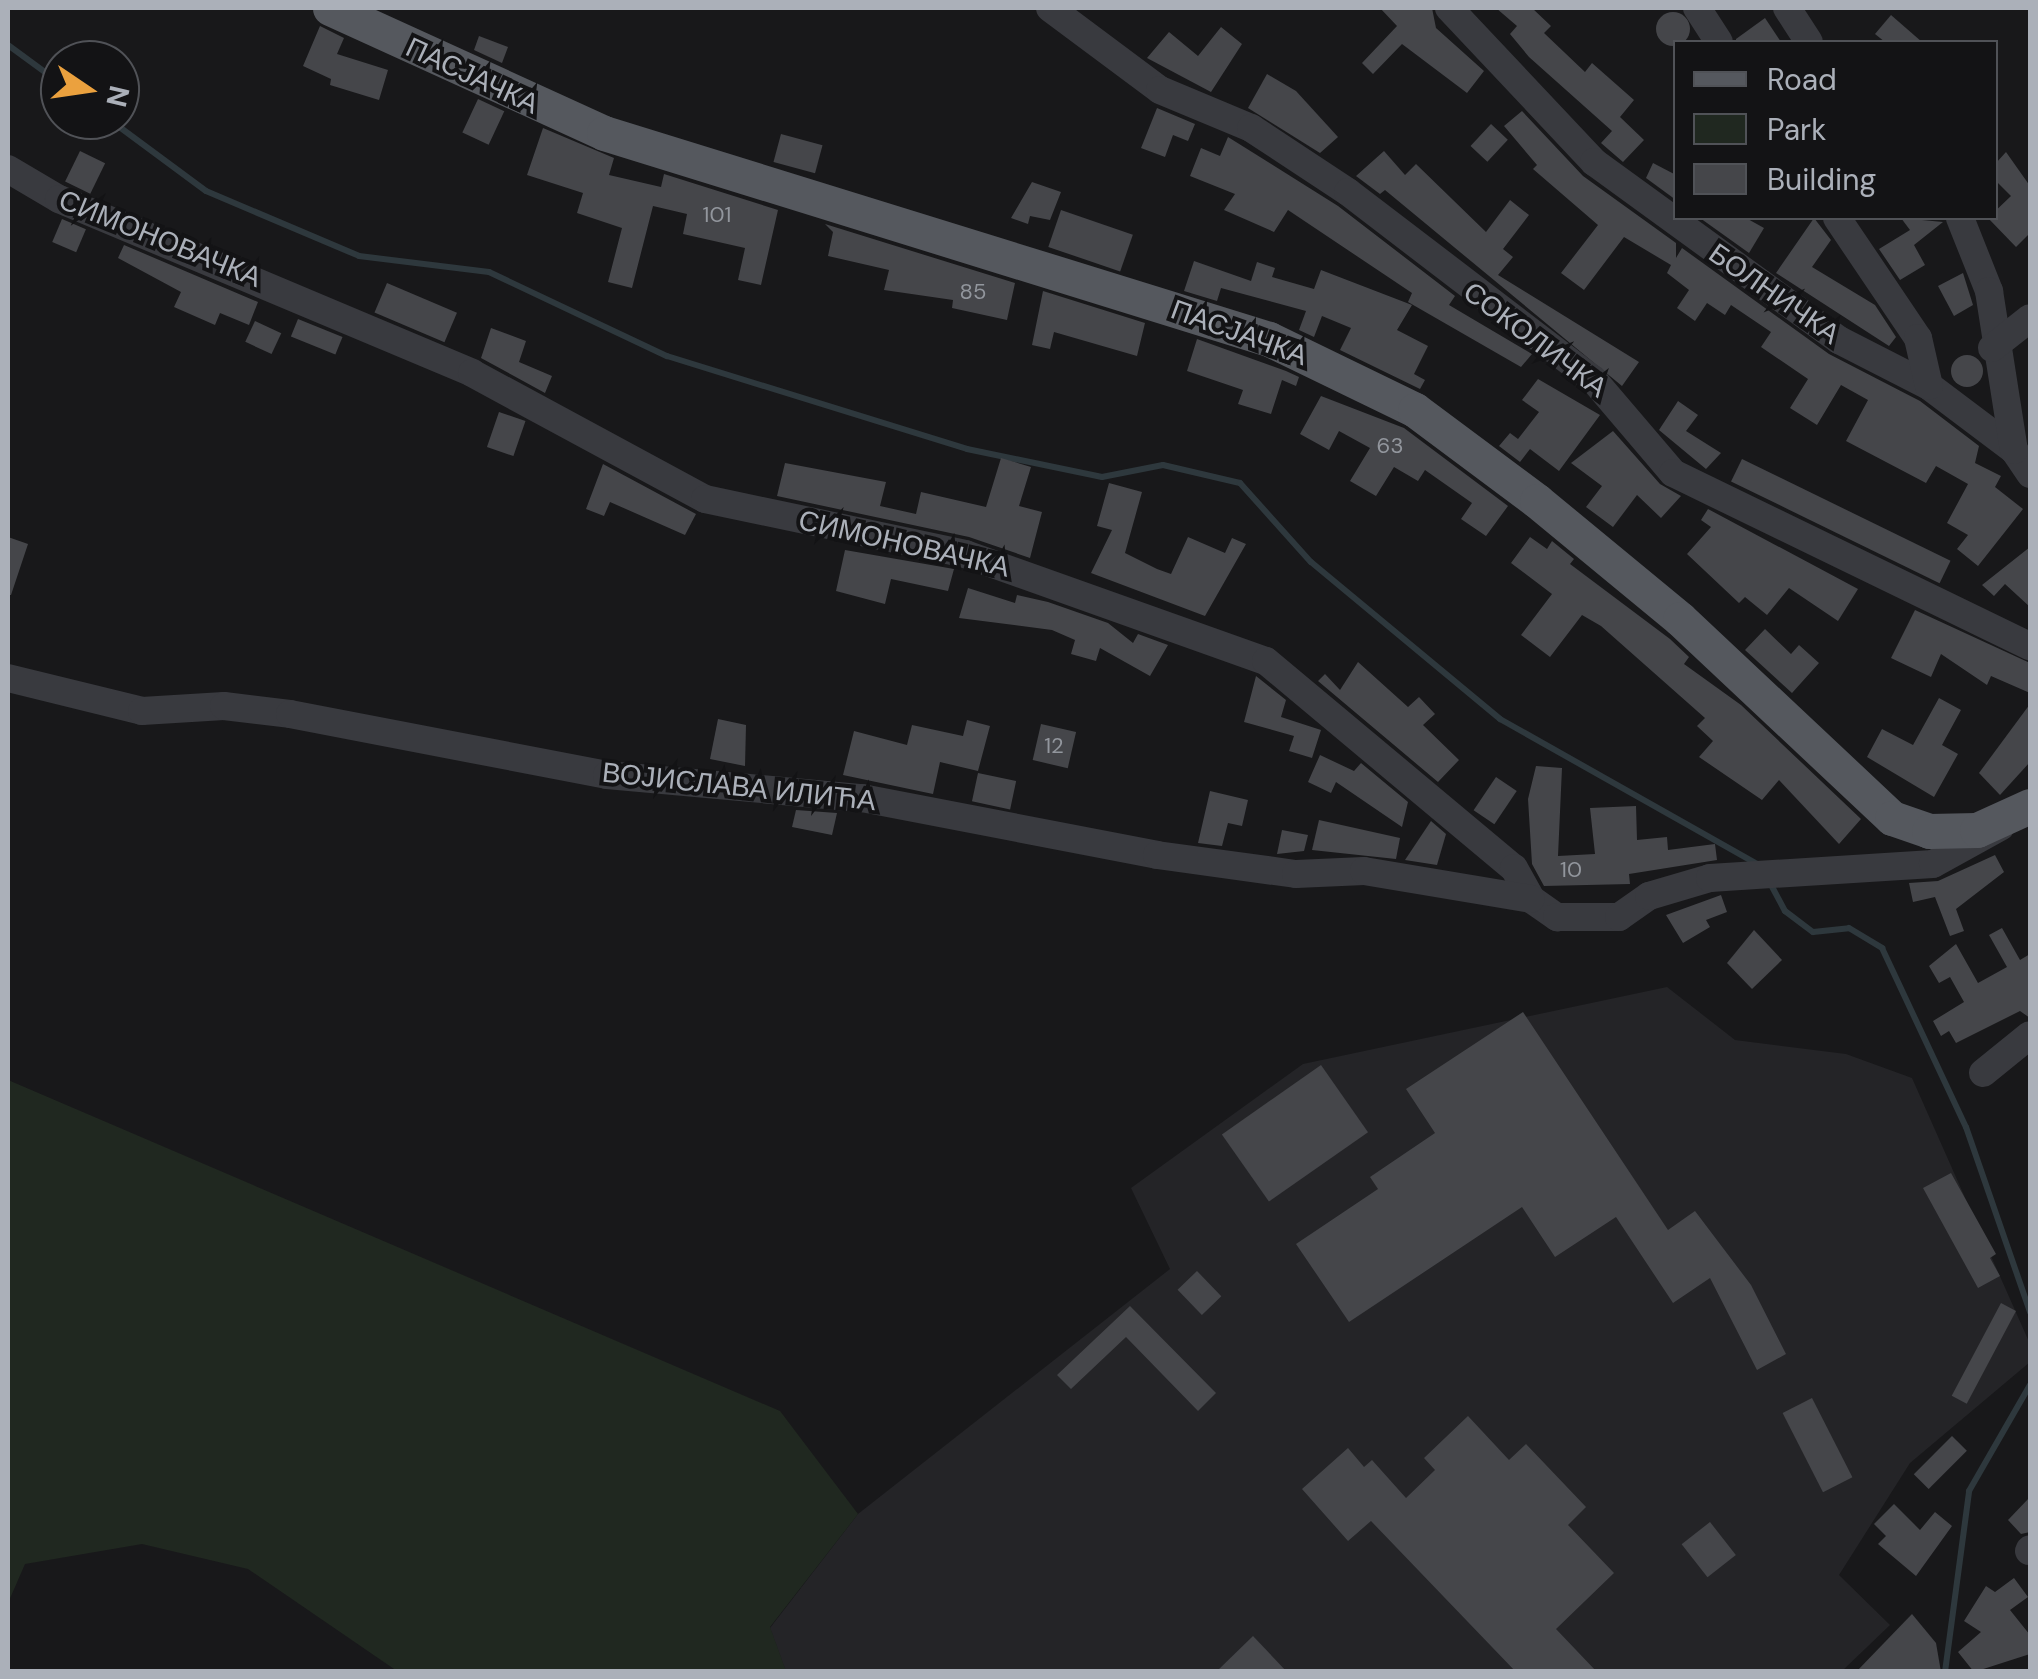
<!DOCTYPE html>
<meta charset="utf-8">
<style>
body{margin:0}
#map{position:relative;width:2038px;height:1679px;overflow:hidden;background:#18181a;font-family:"DM Sans",sans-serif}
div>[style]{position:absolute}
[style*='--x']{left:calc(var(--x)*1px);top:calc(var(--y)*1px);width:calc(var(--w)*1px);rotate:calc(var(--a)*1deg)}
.built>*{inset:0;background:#242427}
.green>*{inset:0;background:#202820}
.stream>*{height:6px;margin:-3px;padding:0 3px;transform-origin:3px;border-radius:3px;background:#2e383d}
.building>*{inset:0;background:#45464a;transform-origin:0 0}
.round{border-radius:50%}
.minor>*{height:28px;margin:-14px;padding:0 14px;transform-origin:14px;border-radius:14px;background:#393a3f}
.major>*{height:35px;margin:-17.5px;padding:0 17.5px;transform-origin:17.5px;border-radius:17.5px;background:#55585e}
span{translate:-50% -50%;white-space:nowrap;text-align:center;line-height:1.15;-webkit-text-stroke:8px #131315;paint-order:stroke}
.number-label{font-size:22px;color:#92969d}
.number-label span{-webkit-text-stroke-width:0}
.street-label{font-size:28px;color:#abb0b9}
.frame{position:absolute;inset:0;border:10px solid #abb0b9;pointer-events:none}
.legend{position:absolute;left:1673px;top:40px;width:325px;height:180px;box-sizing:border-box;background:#131315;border:2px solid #505257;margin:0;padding:12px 18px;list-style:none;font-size:30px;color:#abb0b9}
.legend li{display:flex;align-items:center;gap:20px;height:50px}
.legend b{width:50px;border:2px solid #505257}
.north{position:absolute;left:40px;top:40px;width:100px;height:100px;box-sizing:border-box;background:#131315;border:2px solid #505257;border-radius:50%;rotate:103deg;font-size:28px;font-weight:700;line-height:40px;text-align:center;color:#abb0b9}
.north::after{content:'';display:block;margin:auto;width:35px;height:45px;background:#eba13e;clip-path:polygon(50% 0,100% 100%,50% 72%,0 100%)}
</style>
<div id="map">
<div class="built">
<i style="clip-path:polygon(1667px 987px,1735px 1040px,1846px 1054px,1912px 1078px,2030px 1344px,2030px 1362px,1910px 1463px,1839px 1575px,1890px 1625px,1842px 1671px,786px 1672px,770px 1628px,858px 1514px,1170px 1269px,1131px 1188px,1303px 1064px)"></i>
</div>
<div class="green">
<i style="clip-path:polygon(8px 1080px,780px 1411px,858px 1514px,770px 1627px,786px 1671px,397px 1671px,248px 1569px,142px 1544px,25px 1564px,8px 1603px)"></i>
</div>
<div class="stream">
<i style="--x:8;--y:45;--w:64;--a:36.2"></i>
<i style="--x:110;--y:120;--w:119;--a:36.5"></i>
<i style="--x:206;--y:191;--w:166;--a:23"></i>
<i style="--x:359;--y:256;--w:131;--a:7"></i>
<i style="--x:489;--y:272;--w:197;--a:25.3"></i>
<i style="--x:667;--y:356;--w:314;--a:17.2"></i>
<i style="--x:967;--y:449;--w:138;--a:11.7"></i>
<i style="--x:1102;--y:477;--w:62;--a:-11.1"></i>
<i style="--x:1163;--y:465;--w:79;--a:13.2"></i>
<i style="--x:1240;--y:483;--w:106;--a:48.1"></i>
<i style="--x:1311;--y:562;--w:246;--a:39.7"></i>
<i style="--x:1500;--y:719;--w:300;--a:29.4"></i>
<i style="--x:1769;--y:881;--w:34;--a:62"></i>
<i style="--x:1785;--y:911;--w:35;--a:37"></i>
<i style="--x:1813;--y:932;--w:36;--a:-6"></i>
<i style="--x:1849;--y:928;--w:39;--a:31"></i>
<i style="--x:1882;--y:948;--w:198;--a:64.9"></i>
<i style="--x:1966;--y:1127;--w:196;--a:70.9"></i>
<i style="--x:1945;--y:1672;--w:183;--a:-82.4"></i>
<i style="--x:1969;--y:1491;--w:122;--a:-60.1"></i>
</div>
<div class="building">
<i style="clip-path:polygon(1380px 8px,1432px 8px,1436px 28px,1484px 71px,1467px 93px,1402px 44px,1373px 74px,1362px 63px,1397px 26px)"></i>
<i style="clip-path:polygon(1496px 8px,1532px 8px,1551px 26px,1544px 33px,1585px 72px,1592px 63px,1634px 100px,1620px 117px,1644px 140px,1623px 162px,1601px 143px,1612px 131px,1529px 57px,1510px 34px,1517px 26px)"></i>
<i class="round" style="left:1656px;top:12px;width:34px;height:34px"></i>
<i style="clip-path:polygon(1891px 15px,1922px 42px,1885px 42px,1875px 34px)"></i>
<i style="clip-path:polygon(1765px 18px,1781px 42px,1736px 42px,1736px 39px)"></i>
<i style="clip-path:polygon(320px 26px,344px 38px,337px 54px,388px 70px,379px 100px,330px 85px,331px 79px,303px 66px)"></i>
<i style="clip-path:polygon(1221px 27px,1242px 44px,1211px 92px,1147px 58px,1169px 32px,1198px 56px)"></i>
<i style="clip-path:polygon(479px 36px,508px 47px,502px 63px,474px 50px)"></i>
<i style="clip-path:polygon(1267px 74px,1296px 91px,1338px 137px,1320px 153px,1248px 108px)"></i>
<i style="left:478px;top:99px;width:29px;height:37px;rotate:25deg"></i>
<i style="clip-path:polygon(1157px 108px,1195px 124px,1188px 141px,1173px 135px,1165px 157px,1141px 148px)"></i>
<i style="clip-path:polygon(1522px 111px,1583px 176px,1676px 243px,1676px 258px,1682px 248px,1829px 354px,1920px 401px,1979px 446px,1975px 463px,2001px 476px,1995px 487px,2023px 509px,1978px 566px,1957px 549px,1968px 535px,1947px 523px,1968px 484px,1936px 466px,1926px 483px,1846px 441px,1868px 400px,1841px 385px,1817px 425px,1790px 408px,1808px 379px,1761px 347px,1771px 332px,1731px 305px,1725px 315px,1707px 303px,1695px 321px,1677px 308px,1689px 290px,1667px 273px,1671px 265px,1624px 237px,1584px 290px,1561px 273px,1598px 225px,1533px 169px,1537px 165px,1504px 126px)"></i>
<i style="left:1491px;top:124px;width:23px;height:30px;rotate:43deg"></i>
<i style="clip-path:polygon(543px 128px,614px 158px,609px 175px,661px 187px,664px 174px,778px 210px,761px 285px,738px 280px,745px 248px,683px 234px,687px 214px,653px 206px,632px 288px,608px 282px,622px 228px,577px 213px,583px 193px,527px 175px)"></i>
<i style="left:781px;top:134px;width:43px;height:29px;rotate:15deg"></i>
<i style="clip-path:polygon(1228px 137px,1338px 206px,1455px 296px,1449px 305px,1532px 354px,1521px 367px,1408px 302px,1412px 293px,1288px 210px,1274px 232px,1224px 210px,1235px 194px,1190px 176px,1201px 148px,1220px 156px)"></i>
<i style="left:80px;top:151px;width:28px;height:34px;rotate:26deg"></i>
<i style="clip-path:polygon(1384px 151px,1405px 175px,1416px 164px,1486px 232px,1510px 200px,1529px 215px,1503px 249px,1513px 257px,1498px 275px,1639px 362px,1622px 386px,1385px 190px,1380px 194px,1356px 176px)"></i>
<i style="clip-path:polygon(2006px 152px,2030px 186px,2030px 233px,2016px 247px,1988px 218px,2011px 196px,1996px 181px,1996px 163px)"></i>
<i style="clip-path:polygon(1653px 163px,1676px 175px,1676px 200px,1646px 178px)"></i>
<i style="clip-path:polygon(1032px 182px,1061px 192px,1050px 220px,1030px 216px,1028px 224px,1011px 218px)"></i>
<i style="left:1061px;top:210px;width:76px;height:39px;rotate:19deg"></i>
<i style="clip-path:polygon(1700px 218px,1746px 218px,1764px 228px,1749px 253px)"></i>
<i style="clip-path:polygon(1814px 218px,1831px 240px,1812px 267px,1875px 305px,1896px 337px,1889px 346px,1776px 273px)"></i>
<i style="clip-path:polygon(1901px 218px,1943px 222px,1914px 245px,1925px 265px,1900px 280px,1879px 249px,1910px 230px)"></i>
<i style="left:62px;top:219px;width:26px;height:25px;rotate:23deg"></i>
<i style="clip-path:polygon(825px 224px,1015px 283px,1007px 320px,952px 308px,953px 300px,884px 290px,889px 270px,828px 256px,833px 232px)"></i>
<i style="clip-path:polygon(124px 245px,258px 302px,249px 325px,220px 313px,215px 325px,174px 307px,181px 292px,118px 258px)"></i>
<i style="clip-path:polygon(1194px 261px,1251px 281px,1257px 262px,1275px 268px,1272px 277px,1314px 289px,1321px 270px,1412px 305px,1397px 330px,1428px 346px,1414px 374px,1425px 380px,1420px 389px,1340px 350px,1351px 328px,1322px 316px,1314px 337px,1299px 330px,1306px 311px,1221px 288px,1217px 301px,1184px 291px)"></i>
<i style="clip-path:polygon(1963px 273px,1973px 305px,1954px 316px,1938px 286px)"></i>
<i style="left:387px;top:283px;width:76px;height:32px;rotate:23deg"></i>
<i style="clip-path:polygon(1043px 291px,1145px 323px,1137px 356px,1054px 332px,1050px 349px,1032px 345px)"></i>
<i style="left:298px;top:319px;width:48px;height:19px;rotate:22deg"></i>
<i style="left:255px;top:321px;width:29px;height:23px;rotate:25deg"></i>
<i style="clip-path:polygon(491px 328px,526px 341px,519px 362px,552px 376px,545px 393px,481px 358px)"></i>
<i style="clip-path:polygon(1197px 339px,1286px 371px,1299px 377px,1296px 386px,1282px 380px,1271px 414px,1238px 404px,1243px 390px,1187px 371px)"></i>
<i class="round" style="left:1951px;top:355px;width:32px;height:32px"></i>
<i style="clip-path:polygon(1538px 379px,1600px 415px,1559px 471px,1530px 449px,1520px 462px,1499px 446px,1510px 433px,1518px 439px,1539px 412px,1522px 400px)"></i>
<i style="clip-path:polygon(1321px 396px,1404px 428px,1508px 506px,1486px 536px,1461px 519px,1472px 503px,1425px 470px,1418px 481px,1394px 467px,1376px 496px,1350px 481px,1370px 448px,1339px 431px,1329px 450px,1300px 434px)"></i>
<i style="clip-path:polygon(1678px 401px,1698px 415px,1686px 431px,1721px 453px,1706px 469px,1659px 430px)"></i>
<i style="left:499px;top:412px;width:28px;height:37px;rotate:19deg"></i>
<i style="clip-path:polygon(1613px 431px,1660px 484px,1681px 496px,1661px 518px,1637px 495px,1613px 527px,1586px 507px,1602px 486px,1571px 463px)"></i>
<i style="clip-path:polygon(1001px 458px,1031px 467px,1019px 506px,1042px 512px,1030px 558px,969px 537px,777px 496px,785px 463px,886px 482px,880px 506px,916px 514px,921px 492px,986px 507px)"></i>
<i style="left:1742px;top:459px;width:232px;height:25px;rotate:26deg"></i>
<i style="clip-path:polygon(603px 464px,696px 514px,685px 535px,610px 502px,604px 516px,586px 509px)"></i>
<i style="clip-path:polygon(1109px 483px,1142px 492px,1125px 553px,1157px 569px,1171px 574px,1188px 537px,1225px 553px,1232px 538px,1246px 544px,1205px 616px,1091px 573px,1112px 530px,1097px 526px)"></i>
<i style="clip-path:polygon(1708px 509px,1858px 589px,1838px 621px,1789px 588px,1767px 615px,1745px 597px,1739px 603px,1687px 554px,1711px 527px,1701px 520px)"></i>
<i style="clip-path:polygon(8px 537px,28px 544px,11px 595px,8px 595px)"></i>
<i style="clip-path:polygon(1530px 537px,1547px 549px,1552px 541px,1574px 559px,1570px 564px,1670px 639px,1689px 657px,1684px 664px,1741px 705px,1861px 819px,1839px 844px,1779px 780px,1762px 800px,1699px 757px,1713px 741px,1697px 726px,1705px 718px,1601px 626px,1582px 615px,1550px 657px,1521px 635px,1552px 594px,1511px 563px)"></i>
<i style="clip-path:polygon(2030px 547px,2030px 607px,2005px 584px,1994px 596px,1982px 585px)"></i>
<i style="clip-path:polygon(845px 550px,954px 569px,948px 591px,891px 579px,885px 604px,836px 591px)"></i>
<i style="clip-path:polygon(968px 588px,1015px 603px,1017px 595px,1048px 602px,1108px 623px,1133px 643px,1138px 634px,1168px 645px,1150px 676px,1100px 648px,1096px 661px,1071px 654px,1075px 640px,1052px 630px,959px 618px)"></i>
<i style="clip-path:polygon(1915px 610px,2030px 663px,2030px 693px,1991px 676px,1987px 685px,1941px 654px,1931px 677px,1891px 658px)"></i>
<i style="clip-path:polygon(1765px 629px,1791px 654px,1799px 645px,1819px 663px,1792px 693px,1745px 650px)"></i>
<i style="clip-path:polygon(1358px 662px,1408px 707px,1419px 697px,1435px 714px,1423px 725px,1459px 760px,1438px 782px,1318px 681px,1325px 674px,1340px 690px)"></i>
<i style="clip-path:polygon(1256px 676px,1286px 700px,1281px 717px,1321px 730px,1312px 758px,1289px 751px,1294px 736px,1244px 722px)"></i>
<i style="clip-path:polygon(1939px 698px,1961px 710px,1942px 745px,1958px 754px,1934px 797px,1867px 757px,1882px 729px,1913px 745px)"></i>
<i style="clip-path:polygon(2030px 704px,2030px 762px,2000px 795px,1979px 773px)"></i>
<i style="clip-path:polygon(718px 719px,746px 725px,745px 766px,710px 759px)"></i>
<i style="clip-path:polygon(967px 720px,990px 726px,978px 771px,940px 762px,933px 794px,843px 775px,854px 731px,907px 745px,912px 725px,963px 736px)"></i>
<i style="left:1041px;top:724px;width:36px;height:37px;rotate:13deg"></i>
<i style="clip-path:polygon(1320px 755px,1354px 771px,1361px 763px,1408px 802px,1402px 827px,1336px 782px,1331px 793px,1308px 782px)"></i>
<i style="clip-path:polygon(1536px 766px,1562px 768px,1558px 856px,1595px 854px,1590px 808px,1636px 806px,1637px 840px,1667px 837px,1668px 850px,1715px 844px,1717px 860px,1629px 874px,1630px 884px,1544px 886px,1532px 864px,1528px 799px)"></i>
<i style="left:978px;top:773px;width:39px;height:29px;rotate:12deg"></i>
<i style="left:1496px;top:777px;width:25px;height:40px;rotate:34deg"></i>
<i style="clip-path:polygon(1210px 791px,1248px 800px,1242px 826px,1228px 823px,1222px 846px,1198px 843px)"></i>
<i style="clip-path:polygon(796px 810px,837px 813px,832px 835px,792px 827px)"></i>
<i style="clip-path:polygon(1319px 820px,1400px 838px,1396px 859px,1312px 850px)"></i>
<i style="clip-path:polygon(1431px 821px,1446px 834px,1437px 865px,1405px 860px)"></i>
<i style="clip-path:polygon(1282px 830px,1308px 835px,1304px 851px,1277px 854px)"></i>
<i style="clip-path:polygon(1995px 855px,2004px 872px,1956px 909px,1964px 931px,1950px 936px,1935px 897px,1913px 902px,1909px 883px,1938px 881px)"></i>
<i style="clip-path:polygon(1721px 895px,1727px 912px,1706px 920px,1710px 927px,1683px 943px,1666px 915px)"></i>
<i style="clip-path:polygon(2002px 928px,2020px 960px,2030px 954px,2030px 1018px,2020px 1011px,1956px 1043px,1949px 1031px,1941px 1036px,1933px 1021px,1964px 1002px,1950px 977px,1939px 983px,1929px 966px,1956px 944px,1978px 983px,2007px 967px,1989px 935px)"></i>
<i style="clip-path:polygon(1754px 930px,1782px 960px,1752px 989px,1727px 963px)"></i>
<i style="clip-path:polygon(1523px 1012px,1668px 1230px,1695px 1211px,1751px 1285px,1786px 1354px,1757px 1370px,1710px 1278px,1673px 1303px,1616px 1217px,1555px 1257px,1522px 1207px,1349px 1322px,1296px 1244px,1378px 1189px,1370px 1177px,1435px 1133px,1406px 1089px)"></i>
<i style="left:1321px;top:1065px;width:82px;height:121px;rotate:55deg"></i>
<i style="clip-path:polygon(1951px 1173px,1996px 1254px,1990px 1258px,2000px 1276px,1978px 1288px,1923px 1188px)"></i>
<i style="left:1197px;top:1271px;width:35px;height:27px;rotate:46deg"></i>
<i style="left:2001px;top:1303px;width:17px;height:105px;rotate:28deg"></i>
<i style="clip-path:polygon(1130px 1306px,1216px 1393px,1198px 1411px,1126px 1337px,1071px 1389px,1057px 1375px)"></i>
<i style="left:1812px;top:1398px;width:89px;height:33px;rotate:63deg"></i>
<i style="clip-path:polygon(1468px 1416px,1509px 1460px,1526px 1444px,1586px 1507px,1568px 1525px,1614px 1573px,1556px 1629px,1597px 1672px,1516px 1672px,1371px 1521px,1348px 1541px,1302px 1489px,1348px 1448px,1364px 1467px,1372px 1460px,1406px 1498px,1435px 1470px,1424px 1458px)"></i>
<i style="left:1952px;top:1436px;width:21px;height:54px;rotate:45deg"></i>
<i style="clip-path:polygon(2030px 1497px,2030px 1532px,2021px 1534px,2008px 1520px)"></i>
<i style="clip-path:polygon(1894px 1504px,1920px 1530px,1935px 1512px,1952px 1526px,1916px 1576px,1878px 1544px,1886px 1536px,1874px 1524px)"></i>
<i style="left:1710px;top:1522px;width:42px;height:36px;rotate:52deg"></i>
<i style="clip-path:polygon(2014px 1578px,2028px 1597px,2010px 1610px,2030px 1635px,2030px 1654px,1974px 1672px,1958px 1652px,1981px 1632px,1964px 1621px,1986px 1586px,1995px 1592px)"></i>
<i style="clip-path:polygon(1912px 1614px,1936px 1643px,1941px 1672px,1856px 1672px)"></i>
<i style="clip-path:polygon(1253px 1636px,1287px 1672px,1216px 1672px)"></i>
</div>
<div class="minor">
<i style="--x:1050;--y:8;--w:137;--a:36.7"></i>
<i style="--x:1160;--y:90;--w:99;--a:22.7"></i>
<i style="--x:1251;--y:128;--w:116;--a:33.4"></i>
<i style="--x:1348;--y:192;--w:308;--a:37.4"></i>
<i style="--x:1593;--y:379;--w:123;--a:49.6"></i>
<i style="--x:1673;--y:473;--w:397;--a:25.9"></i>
<i style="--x:1449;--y:8;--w:212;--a:46.7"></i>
<i style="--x:1594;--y:162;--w:303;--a:36"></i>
<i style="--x:1839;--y:340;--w:101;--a:27.1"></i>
<i style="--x:1929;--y:386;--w:106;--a:37"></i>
<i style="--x:2014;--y:450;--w:29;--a:56"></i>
<i style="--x:1697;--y:8;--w:40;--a:57.1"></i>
<i style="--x:1787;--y:8;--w:40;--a:57.1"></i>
<i style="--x:8;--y:169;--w:59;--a:30.5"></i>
<i style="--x:59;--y:199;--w:448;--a:22.8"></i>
<i style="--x:472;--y:373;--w:265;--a:28.4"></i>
<i style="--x:705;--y:499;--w:266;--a:11.9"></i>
<i style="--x:965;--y:554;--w:319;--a:19.6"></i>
<i style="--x:1266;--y:661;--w:323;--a:39.9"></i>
<i style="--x:1514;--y:868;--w:35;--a:61"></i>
<i style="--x:1531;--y:899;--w:32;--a:35"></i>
<i style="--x:1557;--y:917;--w:62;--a:0"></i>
<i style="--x:1619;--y:917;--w:37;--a:-35"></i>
<i style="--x:1649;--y:896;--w:64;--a:-16.4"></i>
<i style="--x:1710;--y:878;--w:223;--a:-3.6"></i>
<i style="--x:1933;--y:864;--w:77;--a:-28.9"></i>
<i style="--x:1837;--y:218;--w:145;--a:56"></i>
<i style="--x:1918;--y:338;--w:49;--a:77.1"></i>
<i style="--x:1960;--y:218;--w:79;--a:68.3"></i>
<i style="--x:1989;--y:291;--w:161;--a:81.1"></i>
<i style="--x:1992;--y:348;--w:48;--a:-38.3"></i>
<i style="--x:8;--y:678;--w:138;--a:13.8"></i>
<i style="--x:142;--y:711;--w:82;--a:-3.5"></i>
<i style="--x:224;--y:706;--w:66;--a:6.9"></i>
<i style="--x:290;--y:714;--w:323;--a:10.9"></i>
<i style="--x:607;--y:775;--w:256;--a:5.2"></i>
<i style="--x:862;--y:798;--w:300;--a:10.9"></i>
<i style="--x:1157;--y:855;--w:140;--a:7.8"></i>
<i style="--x:1296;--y:874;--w:68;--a:-2.5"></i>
<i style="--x:1364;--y:871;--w:169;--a:9.5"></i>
<i style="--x:1983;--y:1073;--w:60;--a:-39"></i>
<i style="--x:2029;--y:1551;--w:2;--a:-63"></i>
</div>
<div class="major">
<i style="--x:330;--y:8;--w:301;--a:24.5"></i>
<i style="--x:604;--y:133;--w:696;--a:17.21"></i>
<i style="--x:1269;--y:339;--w:162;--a:25.9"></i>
<i style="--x:1415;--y:410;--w:152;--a:36.7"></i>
<i style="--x:1537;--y:501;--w:185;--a:39.5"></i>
<i style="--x:1680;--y:619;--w:291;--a:43.2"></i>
<i style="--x:1892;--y:818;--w:39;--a:19"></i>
<i style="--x:1929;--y:831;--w:48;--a:-1.2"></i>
<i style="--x:1977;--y:830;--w:58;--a:-24.4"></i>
</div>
<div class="number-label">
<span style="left:717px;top:215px">101</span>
<span style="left:973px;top:292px">85</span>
<span style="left:1390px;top:446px">63</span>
<span style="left:1054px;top:746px">12</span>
<span style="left:1571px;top:870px">10</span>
</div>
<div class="street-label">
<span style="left:472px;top:76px;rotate:25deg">ПАСЈАЧКА</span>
<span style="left:160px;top:239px;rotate:22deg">СИМОНОВАЧКА</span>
<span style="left:1774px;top:294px;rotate:35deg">БОЛНИЧКА</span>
<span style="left:1239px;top:333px;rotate:20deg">ПАСЈАЧКА</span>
<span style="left:1535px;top:340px;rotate:37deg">СОКОЛИЧКА</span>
<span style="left:904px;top:544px;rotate:13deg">СИМОНОВАЧКА</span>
<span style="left:739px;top:787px;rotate:6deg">ВОЈИСЛАВА ИЛИЋА</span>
</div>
<div class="frame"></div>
<ul class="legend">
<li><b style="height:12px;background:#55585e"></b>Road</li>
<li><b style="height:28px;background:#202820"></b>Park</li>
<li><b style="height:28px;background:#45464a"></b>Building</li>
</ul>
<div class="north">N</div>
</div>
